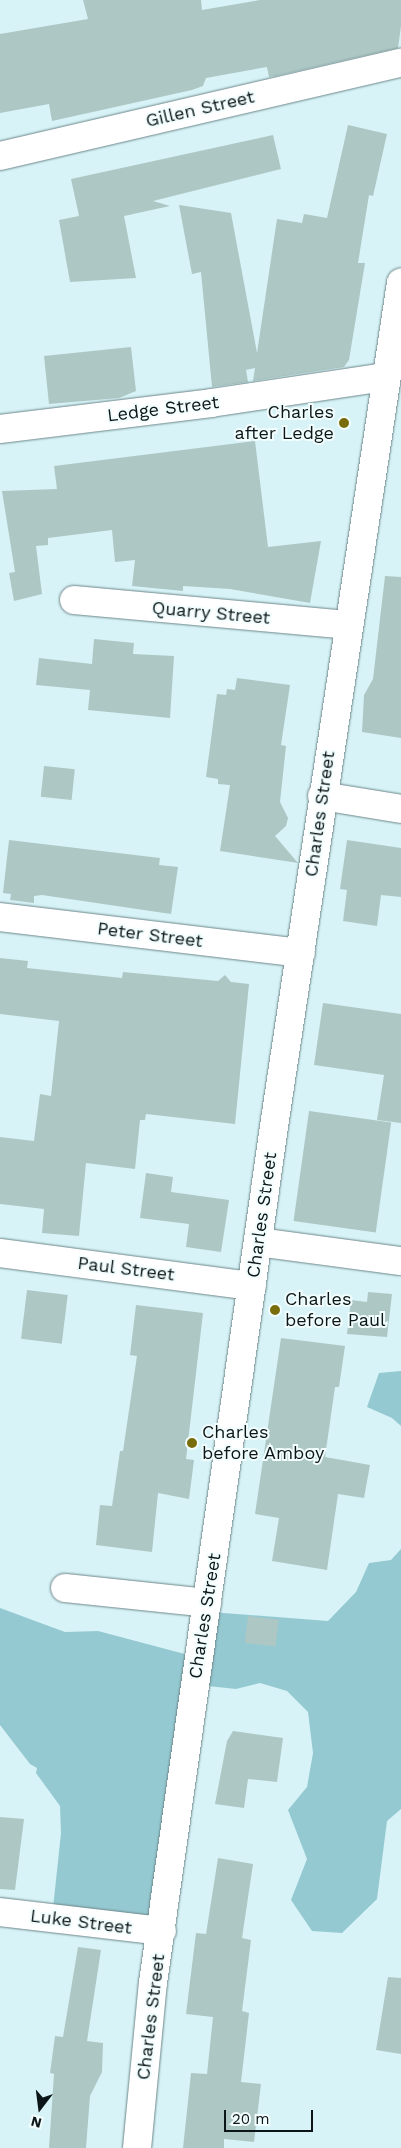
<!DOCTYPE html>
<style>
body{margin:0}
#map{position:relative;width:401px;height:2148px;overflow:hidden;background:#d7f3f7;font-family:"Work Sans",sans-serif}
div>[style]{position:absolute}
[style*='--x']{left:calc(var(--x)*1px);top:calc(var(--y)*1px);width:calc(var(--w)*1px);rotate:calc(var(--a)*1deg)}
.green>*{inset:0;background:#95c9d1}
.building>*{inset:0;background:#adc7c4;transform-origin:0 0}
.roads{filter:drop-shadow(0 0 1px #6d868a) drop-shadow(0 0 1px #6d868a)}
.street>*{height:28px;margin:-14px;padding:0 14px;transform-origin:14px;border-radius:14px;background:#fff}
.secondary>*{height:28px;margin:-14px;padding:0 14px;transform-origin:14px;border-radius:14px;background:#fff}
.primary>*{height:28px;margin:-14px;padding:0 14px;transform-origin:14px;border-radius:14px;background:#fff}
.dots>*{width:14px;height:14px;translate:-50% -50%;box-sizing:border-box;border:2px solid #f2fdfe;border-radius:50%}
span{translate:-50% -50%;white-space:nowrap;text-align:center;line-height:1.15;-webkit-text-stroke:4px #f2fdfe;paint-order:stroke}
.street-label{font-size:18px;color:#0c1618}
.poi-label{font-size:18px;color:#0c1618}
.right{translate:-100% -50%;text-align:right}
.left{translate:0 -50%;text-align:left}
.north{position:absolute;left:15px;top:2083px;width:50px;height:50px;-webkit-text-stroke:4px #f2fdfe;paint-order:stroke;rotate:195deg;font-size:14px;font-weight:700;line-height:20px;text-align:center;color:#0c1618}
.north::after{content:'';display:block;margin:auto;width:18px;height:22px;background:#0c1618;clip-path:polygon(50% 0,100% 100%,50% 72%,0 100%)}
.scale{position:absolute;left:224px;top:2110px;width:89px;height:22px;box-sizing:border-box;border:2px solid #0c1618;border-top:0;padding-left:6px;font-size:15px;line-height:18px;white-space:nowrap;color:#0c1618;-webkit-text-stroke:4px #f2fdfe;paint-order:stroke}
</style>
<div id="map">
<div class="green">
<i style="clip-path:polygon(401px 1371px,401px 1426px,392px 1418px,367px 1407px,379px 1373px)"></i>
<i style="clip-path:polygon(401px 1549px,401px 1809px,387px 1821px,377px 1899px,342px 1933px,312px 1931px,291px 1900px,307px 1859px,288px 1810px,307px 1787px,313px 1753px,308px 1712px,287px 1691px,260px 1683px,236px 1689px,198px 1685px,160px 1920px,53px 1908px,61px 1833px,60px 1806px,36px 1773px,37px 1768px,30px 1764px,0 1725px,0 1608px,65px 1632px,98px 1631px,196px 1657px,211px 1612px,328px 1621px,356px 1592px,369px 1563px,391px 1560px)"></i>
</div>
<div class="building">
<i style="clip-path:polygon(83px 0,201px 0,202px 10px,260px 0,401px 0,401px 26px,398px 48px,276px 76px,269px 77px,267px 67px,206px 78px,203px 86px,192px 90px,52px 121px,49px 104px,0 113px,0 34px,88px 19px)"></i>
<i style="clip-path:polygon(348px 125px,387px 134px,373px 196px,369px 195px,358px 263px,365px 263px,349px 360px,344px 367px,253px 381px,255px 368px,246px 370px,248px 382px,212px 387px,201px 272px,192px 274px,179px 205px,231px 213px,257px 353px,277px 219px,302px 223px,304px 214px,327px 218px)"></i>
<i style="clip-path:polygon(273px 135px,281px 169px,153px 201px,170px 206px,124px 216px,136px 278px,70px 282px,59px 220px,79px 216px,71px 179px)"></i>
<i style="clip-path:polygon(131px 347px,136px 391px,119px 398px,49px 404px,44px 356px)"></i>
<i style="clip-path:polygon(255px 441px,268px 547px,321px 541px,310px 603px,230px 589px,183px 586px,183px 591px,132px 586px,135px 560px,115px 562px,112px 530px,48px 538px,48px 545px,36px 546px,42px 594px,14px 601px,9px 573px,15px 572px,2px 491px,57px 489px,54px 466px)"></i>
<i style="clip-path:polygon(385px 576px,401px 577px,401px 738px,362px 732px,364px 695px,373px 679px)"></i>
<i style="clip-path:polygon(94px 639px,134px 643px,133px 654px,174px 656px,170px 718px,88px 710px,90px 690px,36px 685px,39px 658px,92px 664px)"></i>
<i style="clip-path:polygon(237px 678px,290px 685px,281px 745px,286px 746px,280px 802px,288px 818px,286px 826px,275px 836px,298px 863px,220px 851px,230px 785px,218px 784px,218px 779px,206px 777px,217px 694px,226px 695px,227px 689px,235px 690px)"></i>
<i style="left:44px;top:766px;width:31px;height:31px;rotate:6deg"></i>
<i style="clip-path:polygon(9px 840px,160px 858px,159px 865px,178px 867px,171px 914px,42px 895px,34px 896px,34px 903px,10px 900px,11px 894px,3px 893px)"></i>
<i style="clip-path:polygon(347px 840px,401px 848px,401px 897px,381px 895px,377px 926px,343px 921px,347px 890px,340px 889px)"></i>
<i style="clip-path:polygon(0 958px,28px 961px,27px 968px,122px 978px,123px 972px,218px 981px,225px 975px,231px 982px,249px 984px,235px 1124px,146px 1114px,145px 1120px,140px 1120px,135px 1169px,86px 1163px,79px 1236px,42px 1233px,44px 1209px,0 1204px,0 1137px,34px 1141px,40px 1094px,51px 1096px,59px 1021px,0 1014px)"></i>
<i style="clip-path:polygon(323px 1003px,401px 1014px,401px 1123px,377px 1120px,384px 1075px,314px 1065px)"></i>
<i style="left:309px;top:1111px;width:83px;height:111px;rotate:8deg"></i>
<i style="clip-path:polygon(146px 1173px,173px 1177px,171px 1192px,229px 1200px,221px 1252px,186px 1247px,189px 1224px,140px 1218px)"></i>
<i style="left:27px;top:1290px;width:41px;height:49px;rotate:7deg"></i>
<i style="clip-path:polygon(368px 1292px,392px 1294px,387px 1337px,347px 1334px,351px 1300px,367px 1302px)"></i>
<i style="clip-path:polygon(136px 1305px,203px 1313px,186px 1459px,194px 1460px,189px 1499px,158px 1493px,152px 1552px,96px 1545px,100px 1505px,112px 1506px,120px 1451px,123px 1451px,137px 1356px,130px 1355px)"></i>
<i style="clip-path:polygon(281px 1338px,345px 1346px,339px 1387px,335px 1387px,325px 1457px,370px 1465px,364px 1498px,338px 1494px,327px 1570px,272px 1561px,279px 1518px,255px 1514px)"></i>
<i style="left:248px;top:1616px;width:31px;height:27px;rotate:7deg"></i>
<i style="clip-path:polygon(233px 1731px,283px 1738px,277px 1782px,248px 1779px,244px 1808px,215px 1804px,227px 1741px)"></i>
<i style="clip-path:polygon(0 1817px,24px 1819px,15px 1890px,0 1889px)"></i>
<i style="clip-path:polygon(218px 1858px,253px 1864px,242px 1938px,251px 1940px,242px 2011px,249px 2013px,241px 2082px,261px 2084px,254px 2142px,224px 2139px,224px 2148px,183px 2148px,191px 2073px,207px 2074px,213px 2017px,186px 2014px,196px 1933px,206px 1934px)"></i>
<i style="clip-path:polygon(78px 1947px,101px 1950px,87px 2041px,103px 2043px,102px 2072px,90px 2096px,86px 2148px,49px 2148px,54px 2074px,50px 2073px,55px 2036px,63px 2037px)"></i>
<i style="clip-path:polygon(388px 1977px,401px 1978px,401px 2054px,376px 2050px)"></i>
</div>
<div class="roads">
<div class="street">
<i style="--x:0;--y:156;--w:412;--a:-13.1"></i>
<i style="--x:74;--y:600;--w:274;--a:5.2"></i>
<i style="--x:322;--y:796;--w:80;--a:9.3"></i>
<i style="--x:0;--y:917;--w:303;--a:6.8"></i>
<i style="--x:258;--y:1242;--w:144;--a:7.6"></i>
<i style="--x:0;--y:1253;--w:254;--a:7.5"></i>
<i style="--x:65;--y:1588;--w:143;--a:6"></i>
<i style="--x:0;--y:1912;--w:163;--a:6.7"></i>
</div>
<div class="secondary">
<i style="--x:0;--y:429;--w:213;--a:-7"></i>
<i style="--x:211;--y:403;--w:176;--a:-8.5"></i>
</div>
<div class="primary">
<i style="--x:137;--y:2148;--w:166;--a:-84.5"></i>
<i style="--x:153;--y:1983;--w:858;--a:-81.96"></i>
<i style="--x:273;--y:1133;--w:860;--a:-81.44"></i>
</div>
</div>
<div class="dots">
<i style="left:344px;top:423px;background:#786d0a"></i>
<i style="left:275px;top:1310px;background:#786d0a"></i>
<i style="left:192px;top:1443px;background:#786d0a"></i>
</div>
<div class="street-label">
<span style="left:200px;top:109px;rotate:-13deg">Gillen Street</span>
<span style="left:163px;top:409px;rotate:-7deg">Ledge Street</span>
<span style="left:211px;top:613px;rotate:5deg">Quarry Street</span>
<span style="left:320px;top:814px;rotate:-82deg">Charles Street</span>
<span style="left:150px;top:935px;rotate:7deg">Peter Street</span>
<span style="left:262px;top:1215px;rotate:-82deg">Charles Street</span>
<span style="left:126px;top:1269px;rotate:7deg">Paul Street</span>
<span style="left:205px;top:1616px;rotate:-81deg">Charles Street</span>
<span style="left:81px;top:1922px;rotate:7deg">Luke Street</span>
<span style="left:151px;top:2017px;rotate:-83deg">Charles Street</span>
</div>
<div class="poi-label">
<span class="right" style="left:334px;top:423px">Charles<br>after Ledge</span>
<span class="left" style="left:285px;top:1310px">Charles<br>before Paul</span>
<span class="left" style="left:202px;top:1443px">Charles<br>before Amboy</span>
</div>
<div class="north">N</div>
<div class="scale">20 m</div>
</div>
